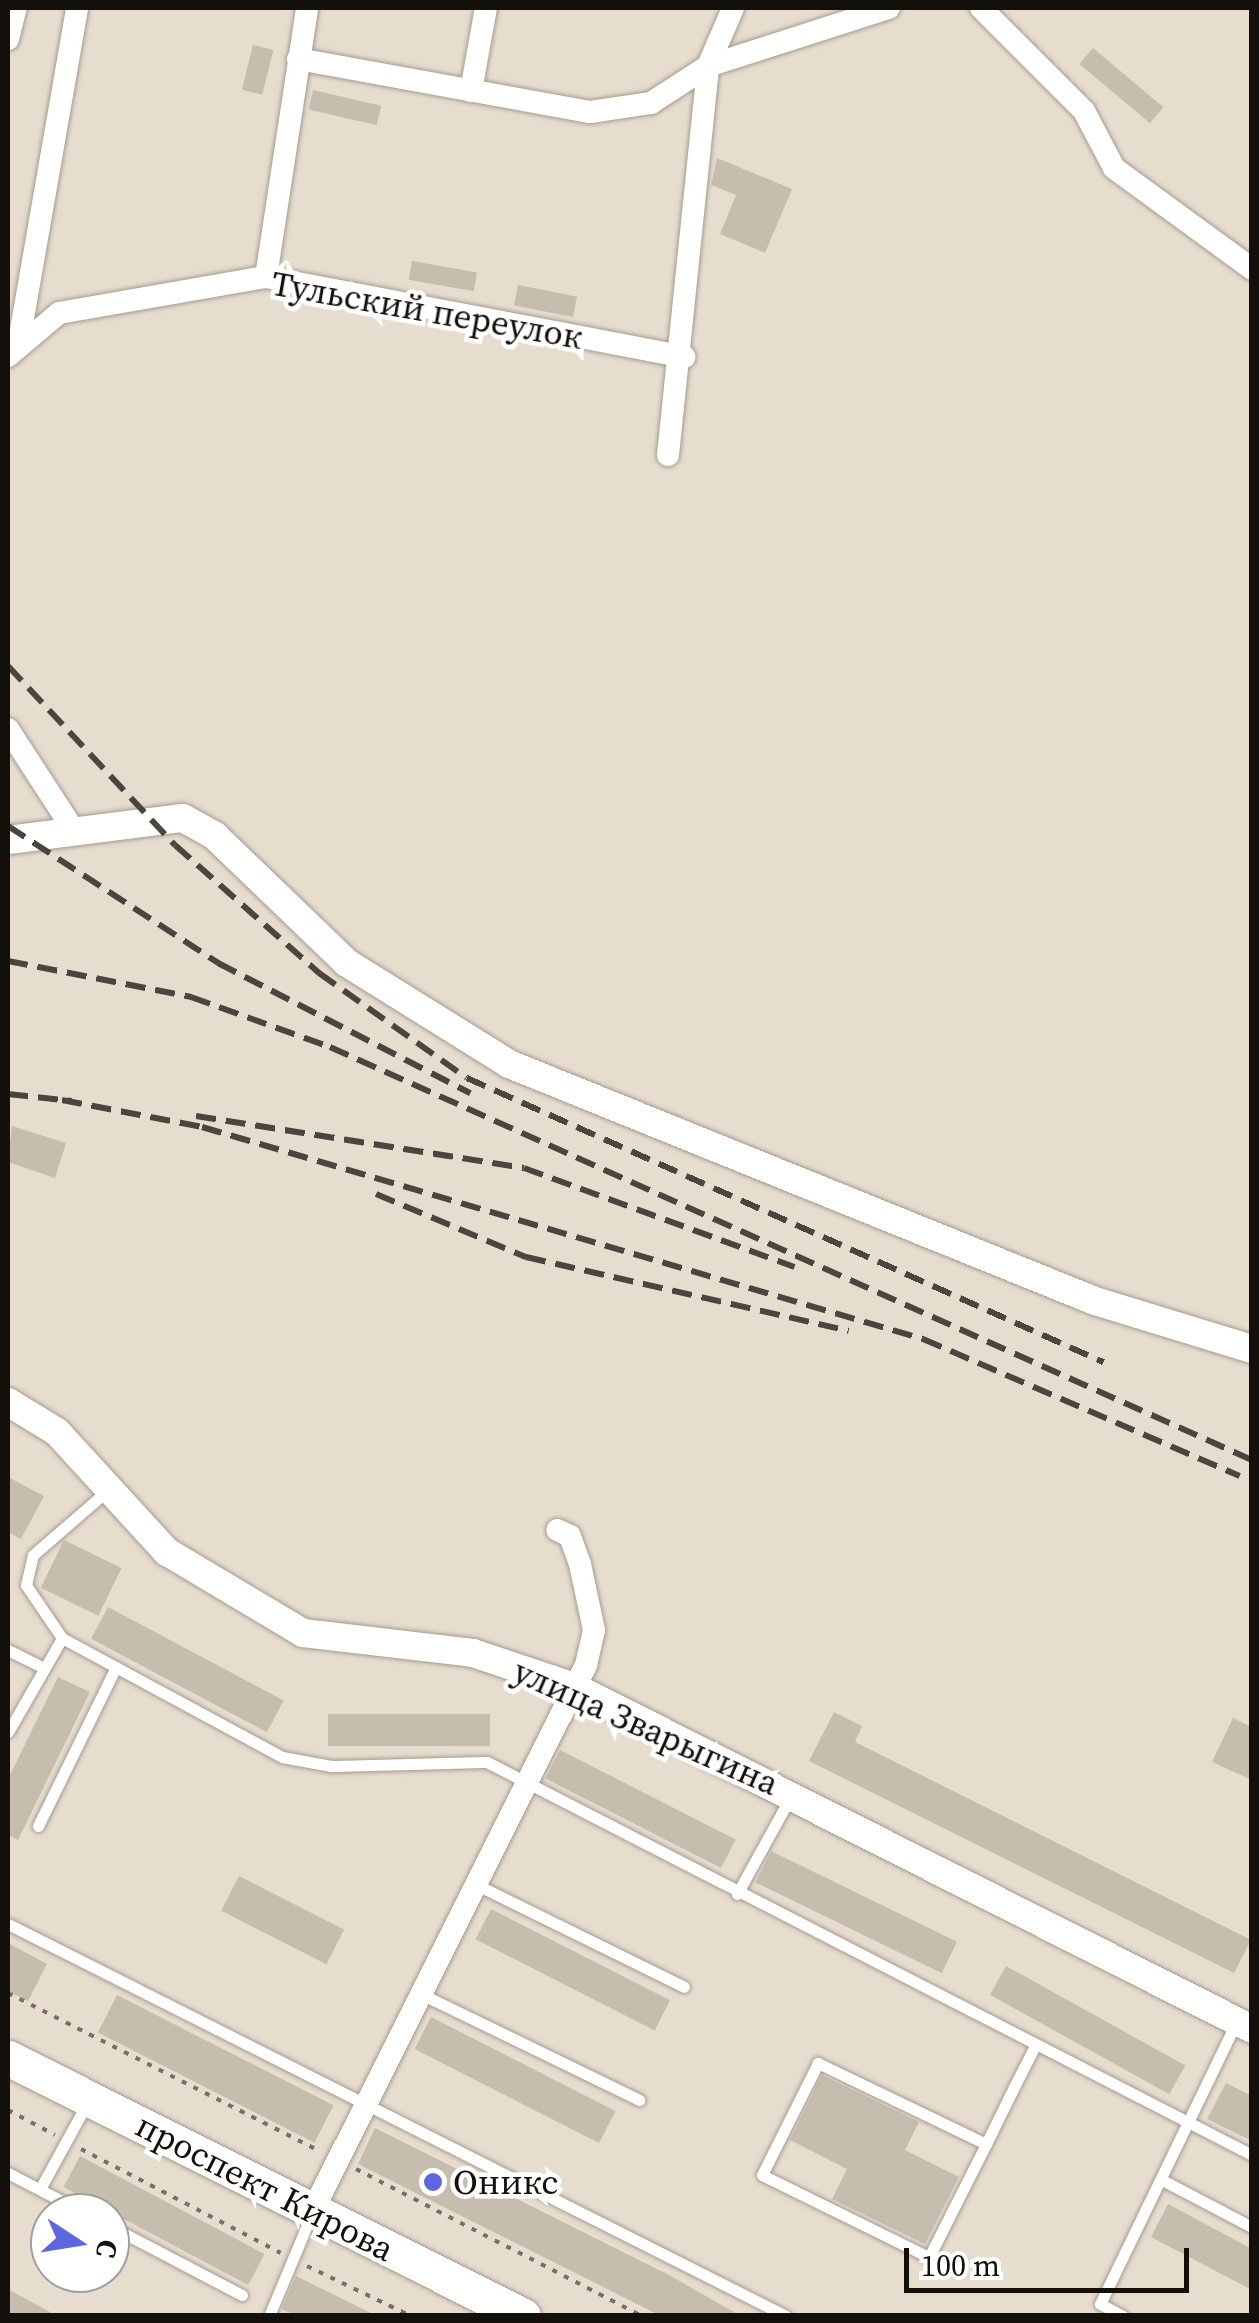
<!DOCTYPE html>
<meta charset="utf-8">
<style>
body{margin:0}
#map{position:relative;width:1259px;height:2323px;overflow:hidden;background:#e7ddcf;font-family:"Source Serif 4",serif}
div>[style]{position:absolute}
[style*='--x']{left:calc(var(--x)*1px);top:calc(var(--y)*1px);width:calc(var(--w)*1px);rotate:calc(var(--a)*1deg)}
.building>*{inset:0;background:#c6bdaf;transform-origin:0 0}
.path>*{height:4px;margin-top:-2px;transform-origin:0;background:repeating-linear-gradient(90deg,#767067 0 5px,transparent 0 13px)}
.roads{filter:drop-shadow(0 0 2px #a59c8e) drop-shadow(0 0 2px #a59c8e)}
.service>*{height:11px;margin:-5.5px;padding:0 5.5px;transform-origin:5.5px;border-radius:5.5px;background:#fff}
.minor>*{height:22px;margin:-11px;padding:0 11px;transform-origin:11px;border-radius:11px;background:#fff}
.tertiary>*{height:28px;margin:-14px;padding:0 14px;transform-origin:14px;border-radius:14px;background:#fff}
.primary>*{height:35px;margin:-17.5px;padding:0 17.5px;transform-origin:17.5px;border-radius:17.5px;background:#fff}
.rail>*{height:6px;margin-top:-3px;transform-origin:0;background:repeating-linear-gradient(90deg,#4a453e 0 20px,transparent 0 30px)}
.dots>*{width:28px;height:28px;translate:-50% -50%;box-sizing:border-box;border:5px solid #fff;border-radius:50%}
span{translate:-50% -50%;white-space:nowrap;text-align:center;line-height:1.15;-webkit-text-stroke:9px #fff;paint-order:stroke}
.street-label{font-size:35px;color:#13100b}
.poi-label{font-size:35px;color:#13100b}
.left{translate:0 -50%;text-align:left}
.frame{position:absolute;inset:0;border:10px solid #13100b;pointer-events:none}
.north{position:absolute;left:30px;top:2193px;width:100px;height:100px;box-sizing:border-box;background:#fff;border:2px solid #a19f9d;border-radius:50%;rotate:102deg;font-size:28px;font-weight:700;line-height:40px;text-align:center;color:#13100b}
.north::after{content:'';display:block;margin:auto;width:35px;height:45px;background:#5d66de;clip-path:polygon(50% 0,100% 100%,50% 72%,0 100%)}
.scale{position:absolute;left:904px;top:2248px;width:285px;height:45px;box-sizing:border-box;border:5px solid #13100b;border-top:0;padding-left:12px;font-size:30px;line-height:35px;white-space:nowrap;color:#13100b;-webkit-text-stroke:8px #fff;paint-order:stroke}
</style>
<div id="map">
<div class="building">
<i style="left:253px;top:45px;width:21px;height:46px;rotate:14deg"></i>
<i style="left:1093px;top:48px;width:92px;height:21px;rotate:40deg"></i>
<i style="left:313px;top:90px;width:70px;height:20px;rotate:13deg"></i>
<i style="clip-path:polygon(717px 158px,792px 189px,765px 253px,720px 234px,736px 195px,711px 185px)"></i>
<i style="left:412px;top:261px;width:66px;height:19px;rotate:10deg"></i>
<i style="left:518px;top:285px;width:60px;height:21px;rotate:11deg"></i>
<i style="clip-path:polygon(12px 1126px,66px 1143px,55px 1178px,8px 1162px)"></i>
<i style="clip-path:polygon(8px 1477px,44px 1496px,21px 1539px,8px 1532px)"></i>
<i style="left:64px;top:1540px;width:64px;height:53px;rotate:26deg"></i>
<i style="left:108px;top:1607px;width:199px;height:36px;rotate:28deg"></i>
<i style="clip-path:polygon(58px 1677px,90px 1692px,18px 1840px,8px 1835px,8px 1779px)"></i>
<i style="clip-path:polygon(834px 1712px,862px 1726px,855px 1742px,1251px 1940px,1234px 1973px,809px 1761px)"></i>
<i style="left:328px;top:1714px;width:162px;height:32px"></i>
<i style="clip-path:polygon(1233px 1718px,1252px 1727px,1252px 1780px,1212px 1762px)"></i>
<i style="left:560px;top:1750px;width:197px;height:32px;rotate:27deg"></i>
<i style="left:771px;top:1851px;width:207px;height:35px;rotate:26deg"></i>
<i style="left:239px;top:1876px;width:118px;height:39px;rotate:27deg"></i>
<i style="left:491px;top:1909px;width:201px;height:34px;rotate:27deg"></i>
<i style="clip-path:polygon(8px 1943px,47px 1964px,28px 2001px,8px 1991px)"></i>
<i style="left:1006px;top:1966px;width:205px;height:33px;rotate:29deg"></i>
<i style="left:117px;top:1995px;width:243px;height:42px;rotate:27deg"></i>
<i style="left:431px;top:2017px;width:207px;height:36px;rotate:27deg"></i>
<i style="clip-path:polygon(822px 2075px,919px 2122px,905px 2150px,959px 2177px,925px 2244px,832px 2199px,847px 2169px,790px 2140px)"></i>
<i style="clip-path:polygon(1226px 2083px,1252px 2096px,1252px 2141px,1207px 2119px)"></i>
<i style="clip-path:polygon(375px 2128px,669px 2275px,741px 2316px,661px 2316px,358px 2164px)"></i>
<i style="left:80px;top:2156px;width:209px;height:35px;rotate:28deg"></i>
<i style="clip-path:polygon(1168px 2204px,1252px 2249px,1252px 2290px,1151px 2237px)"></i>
<i style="clip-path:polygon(296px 2276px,377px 2316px,296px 2316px,282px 2309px)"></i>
<i style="clip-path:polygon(8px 2289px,57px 2316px,8px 2316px)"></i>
</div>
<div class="path">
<i style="--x:8;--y:1993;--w:350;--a:26.9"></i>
<i style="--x:8;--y:2110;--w:53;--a:28"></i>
<i style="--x:81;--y:2149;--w:225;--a:27.5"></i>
<i style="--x:356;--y:2169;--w:322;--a:27.2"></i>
<i style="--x:307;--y:2266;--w:115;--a:25.7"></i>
</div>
<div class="roads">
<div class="service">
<i style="--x:62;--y:1638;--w:64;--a:-124.2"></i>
<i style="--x:26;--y:1585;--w:31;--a:-77"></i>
<i style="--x:33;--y:1555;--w:99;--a:-40.9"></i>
<i style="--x:8;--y:1650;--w:40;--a:26.6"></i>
<i style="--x:8;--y:1732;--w:108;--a:-60.1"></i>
<i style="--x:62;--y:1638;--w:250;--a:28.4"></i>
<i style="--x:282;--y:1757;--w:50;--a:10.4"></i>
<i style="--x:331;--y:1766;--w:156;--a:-1.5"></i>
<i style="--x:487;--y:1762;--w:860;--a:27.19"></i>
<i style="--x:38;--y:1826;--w:177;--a:-63.9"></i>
<i style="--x:473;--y:1883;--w:235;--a:26.2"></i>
<i style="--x:737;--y:1894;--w:112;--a:-61.1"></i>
<i style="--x:8;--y:1924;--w:871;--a:26.74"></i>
<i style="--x:419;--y:1993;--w:245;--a:25.9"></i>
<i style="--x:986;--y:2144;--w:187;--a:-154.3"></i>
<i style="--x:818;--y:2063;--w:125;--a:116.6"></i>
<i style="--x:762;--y:2175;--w:186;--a:26.2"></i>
<i style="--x:929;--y:2257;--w:127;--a:-63.2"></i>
<i style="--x:986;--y:2144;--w:66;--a:-63.8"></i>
<i style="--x:1015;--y:2085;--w:44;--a:-62.9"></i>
<i style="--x:8;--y:2173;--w:87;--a:27.5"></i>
<i style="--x:1162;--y:2180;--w:102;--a:27.6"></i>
<i style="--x:40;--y:2189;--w:98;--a:-61.3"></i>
<i style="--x:110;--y:2226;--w:149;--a:27.6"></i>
<i style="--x:269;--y:2316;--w:112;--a:-67.3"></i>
<i style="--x:1123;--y:2316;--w:26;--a:-152"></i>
<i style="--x:1100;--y:2304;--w:314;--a:-64.2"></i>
</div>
<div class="minor">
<i style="--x:981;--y:8;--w:146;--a:45"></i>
<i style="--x:1084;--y:111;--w:64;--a:62.2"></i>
<i style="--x:1114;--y:168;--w:171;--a:36.2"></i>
<i style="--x:8;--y:39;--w:32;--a:-76"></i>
<i style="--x:298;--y:59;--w:297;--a:10.3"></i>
<i style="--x:590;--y:112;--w:62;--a:-8.4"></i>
<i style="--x:651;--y:103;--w:68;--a:-33"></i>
<i style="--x:708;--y:66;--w:190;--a:-17.8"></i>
<i style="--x:471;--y:91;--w:84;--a:-79.8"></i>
<i style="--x:266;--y:277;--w:272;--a:-81.3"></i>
<i style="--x:18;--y:347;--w:344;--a:-80.1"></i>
<i style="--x:8;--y:356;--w:67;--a:-40.1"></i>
<i style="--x:59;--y:313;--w:210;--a:-9.9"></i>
<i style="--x:266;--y:277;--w:426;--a:10.8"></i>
<i style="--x:668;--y:455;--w:391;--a:-84.1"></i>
<i style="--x:708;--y:66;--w:63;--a:-66.7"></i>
<i style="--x:8;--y:729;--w:123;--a:57"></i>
<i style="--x:312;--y:2212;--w:612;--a:-63.39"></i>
<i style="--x:586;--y:1665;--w:36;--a:-77"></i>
<i style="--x:594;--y:1630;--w:67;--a:-102"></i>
<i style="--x:580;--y:1564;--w:30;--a:-110"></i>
<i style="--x:570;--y:1536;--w:14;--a:-155"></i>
</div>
<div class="tertiary">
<i style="--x:8;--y:840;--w:176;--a:-7.2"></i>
<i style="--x:183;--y:818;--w:37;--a:29"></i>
<i style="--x:215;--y:836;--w:183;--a:43.9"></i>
<i style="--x:347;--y:963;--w:191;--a:31.9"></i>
<i style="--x:509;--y:1064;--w:632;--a:22.02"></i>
<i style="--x:1095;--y:1301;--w:164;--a:17"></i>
<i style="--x:8;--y:1402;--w:57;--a:31.5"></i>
<i style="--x:57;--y:1432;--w:163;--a:47.5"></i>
<i style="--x:167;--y:1552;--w:158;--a:30.8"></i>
<i style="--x:303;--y:1633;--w:171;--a:6.7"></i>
<i style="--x:473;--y:1653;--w:107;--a:18.6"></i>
<i style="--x:574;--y:1687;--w:759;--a:26.77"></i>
</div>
<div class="primary">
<i style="--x:8;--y:2058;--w:576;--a:26.61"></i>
</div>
</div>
<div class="rail">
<i style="--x:8;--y:666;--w:245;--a:47"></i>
<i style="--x:175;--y:845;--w:193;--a:41.6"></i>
<i style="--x:319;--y:973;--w:181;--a:35.4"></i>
<i style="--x:467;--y:1078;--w:697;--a:24.06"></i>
<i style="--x:8;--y:826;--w:251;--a:33.1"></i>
<i style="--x:218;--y:963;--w:284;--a:27.3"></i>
<i style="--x:8;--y:961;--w:187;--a:11.1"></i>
<i style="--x:191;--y:997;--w:148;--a:19.8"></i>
<i style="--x:330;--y:1047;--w:1010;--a:24.13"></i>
<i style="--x:8;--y:1094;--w:64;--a:6.2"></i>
<i style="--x:62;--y:1100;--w:143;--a:10.9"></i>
<i style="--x:202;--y:1127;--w:752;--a:16.39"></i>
<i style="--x:923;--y:1339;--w:345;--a:23.4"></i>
<i style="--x:196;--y:1116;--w:332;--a:9"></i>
<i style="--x:524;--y:1168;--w:288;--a:20.1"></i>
<i style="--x:376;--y:1194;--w:163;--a:22.8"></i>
<i style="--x:526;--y:1257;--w:331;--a:12.9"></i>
</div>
<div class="dots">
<i style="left:433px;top:2182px;background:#5d66de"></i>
</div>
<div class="street-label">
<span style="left:427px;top:310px;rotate:10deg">Тульский переулок</span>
<span style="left:646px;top:1727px;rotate:24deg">улица Зварыгина</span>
<span style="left:265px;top:2187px;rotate:27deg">проспект Кирова</span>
</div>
<div class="poi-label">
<span class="left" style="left:453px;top:2182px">Оникс</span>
</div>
<div class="frame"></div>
<div class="north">С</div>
<div class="scale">100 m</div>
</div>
